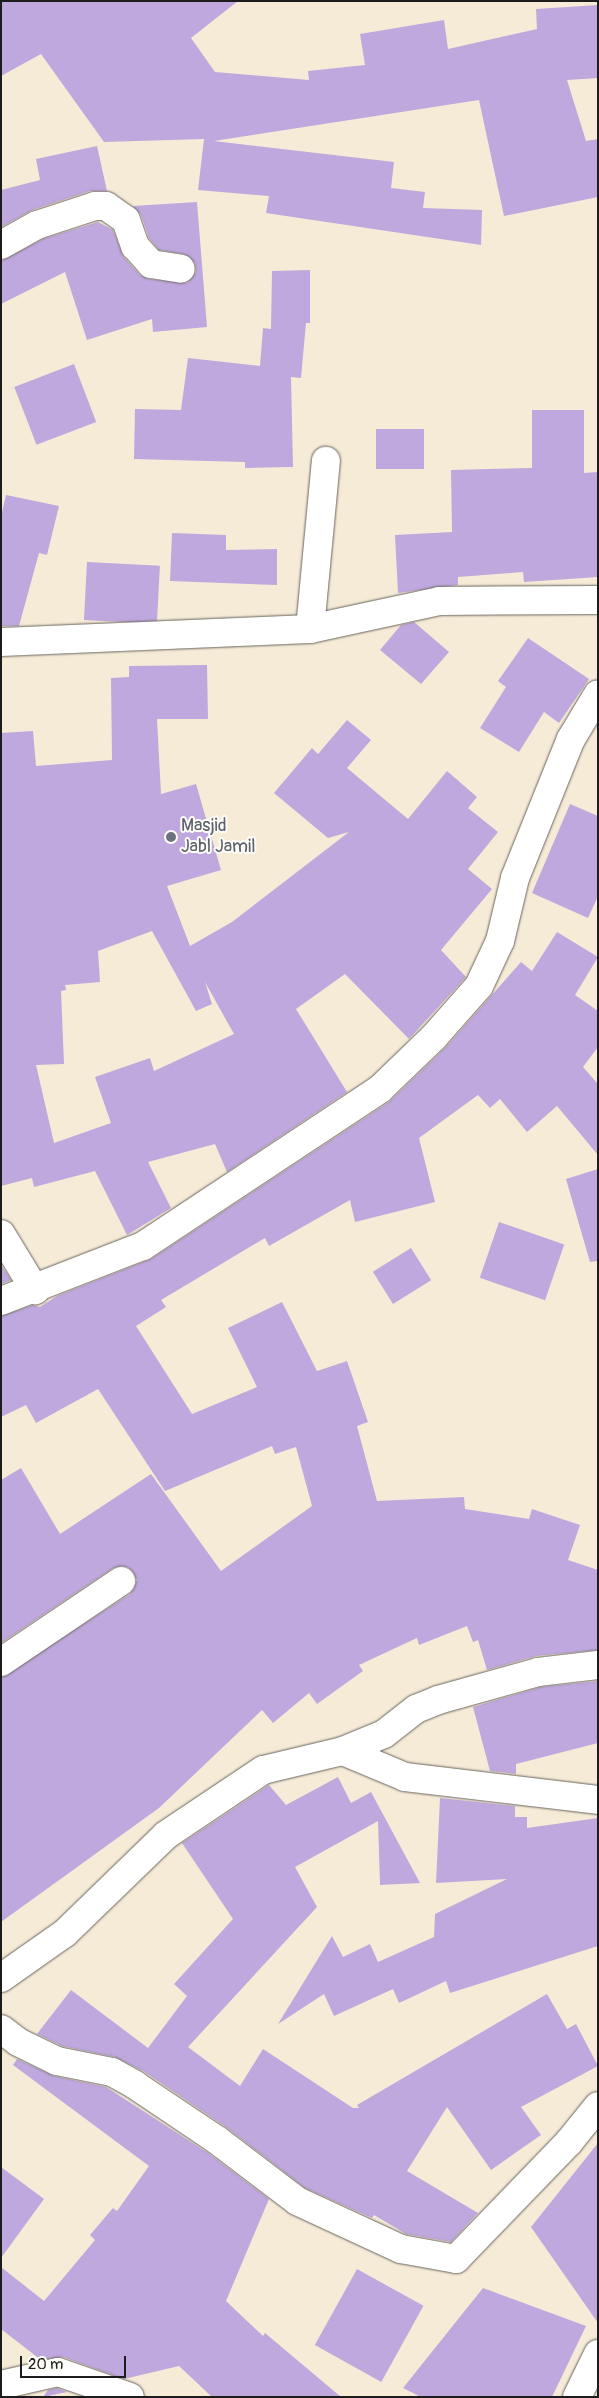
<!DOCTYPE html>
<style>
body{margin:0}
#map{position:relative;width:599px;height:2398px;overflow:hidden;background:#f6ebd7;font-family:Pangolin,sans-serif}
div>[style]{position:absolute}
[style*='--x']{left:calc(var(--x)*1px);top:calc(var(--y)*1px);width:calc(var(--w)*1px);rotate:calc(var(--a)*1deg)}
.building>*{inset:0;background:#bfa8dd;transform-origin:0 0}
.roads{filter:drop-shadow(0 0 1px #68645d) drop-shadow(0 0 1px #68645d)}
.minor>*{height:28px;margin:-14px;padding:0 14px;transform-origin:14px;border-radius:14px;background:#fff}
.dots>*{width:14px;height:14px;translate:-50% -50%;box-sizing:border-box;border:2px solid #fdfcf7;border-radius:50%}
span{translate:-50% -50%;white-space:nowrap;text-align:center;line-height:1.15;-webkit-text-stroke:4px #fdfcf7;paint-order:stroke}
.worship-label{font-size:18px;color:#5b616d}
.left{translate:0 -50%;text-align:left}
.frame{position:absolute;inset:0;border:2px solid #1c1c1c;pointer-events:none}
.scale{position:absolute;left:20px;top:2356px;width:106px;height:22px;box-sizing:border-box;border:2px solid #1c1c1c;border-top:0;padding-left:6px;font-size:15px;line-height:18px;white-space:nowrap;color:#1c1c1c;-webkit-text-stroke:4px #fdfcf7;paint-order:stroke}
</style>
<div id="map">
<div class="building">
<i style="clip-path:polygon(1px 1px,238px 1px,191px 38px,215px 72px,309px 80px,308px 71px,365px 65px,360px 34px,444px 20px,448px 49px,537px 29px,536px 9px,598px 5px,598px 78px,567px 80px,586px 141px,598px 139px,598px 197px,504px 216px,479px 100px,214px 141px,394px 162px,391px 188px,425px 192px,423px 208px,482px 210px,481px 245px,266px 213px,269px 196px,198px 190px,204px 139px,104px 142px,41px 54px,1px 76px)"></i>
<i style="clip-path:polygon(97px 146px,107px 191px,90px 191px,32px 210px,1px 227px,1px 190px,40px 180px,36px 159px)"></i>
<i style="clip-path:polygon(197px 202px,207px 327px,153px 332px,152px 319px,87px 340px,65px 272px,1px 304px,1px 261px,43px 239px,98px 222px,113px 230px,123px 256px,140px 275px,148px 279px,187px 283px,196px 272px,195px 263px,184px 254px,159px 250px,149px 238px,141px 215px,133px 206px)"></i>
<i style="clip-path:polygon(310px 270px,310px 323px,306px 323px,301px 378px,291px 377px,293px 467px,245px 468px,245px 462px,134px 459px,135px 409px,181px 410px,188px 358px,260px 366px,263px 328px,271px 329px,272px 271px)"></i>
<i style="left:74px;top:364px;width:62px;height:64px;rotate:69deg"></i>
<i style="clip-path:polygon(532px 410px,584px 410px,584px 473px,598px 472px,598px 577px,524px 582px,523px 572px,458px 577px,458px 585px,398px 593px,395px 535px,452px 532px,451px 470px,532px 468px)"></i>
<i style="left:424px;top:429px;width:40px;height:48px;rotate:90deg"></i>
<i style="clip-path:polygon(6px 495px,59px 506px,47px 555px,39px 553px,19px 626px,1px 626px,1px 517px)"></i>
<i style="clip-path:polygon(172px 533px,226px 535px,226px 550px,277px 549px,277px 585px,170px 581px)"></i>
<i style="left:87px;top:562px;width:73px;height:58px;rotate:3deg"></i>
<i style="clip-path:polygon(414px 622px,449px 652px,421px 684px,380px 650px,401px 625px)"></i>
<i style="clip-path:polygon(528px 638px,589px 679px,559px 723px,544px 712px,519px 752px,480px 728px,506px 687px,498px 681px)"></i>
<i style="clip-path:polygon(evenodd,207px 665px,208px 719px,157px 719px,161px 794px,196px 784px,221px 870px,167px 886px,190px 946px,232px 922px,349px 832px,328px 838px,274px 793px,312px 748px,318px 754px,347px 720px,371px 740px,347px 768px,408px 819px,447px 771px,477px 797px,468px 808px,498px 832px,468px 869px,492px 889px,441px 950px,466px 977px,409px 1039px,345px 974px,296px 1009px,347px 1092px,227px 1172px,215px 1144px,148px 1162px,171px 1208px,127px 1235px,95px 1171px,34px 1187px,32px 1178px,1px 1186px,1px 733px,33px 731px,36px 766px,112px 760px,111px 678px,129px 677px,129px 666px,207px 665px,152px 931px,196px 1011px,212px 1004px,205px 982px,234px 1034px,154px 1071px,150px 1058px,95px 1077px,111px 1123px,54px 1143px,36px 1065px,64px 1064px,61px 991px,66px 990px,65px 985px,100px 982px,98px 951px,152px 931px)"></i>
<i style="clip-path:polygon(570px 804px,598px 816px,598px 896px,588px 918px,532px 893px)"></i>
<i style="clip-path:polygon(557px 932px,598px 957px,575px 995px,598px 1011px,598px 1047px,583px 1067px,598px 1084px,598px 1155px,557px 1106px,527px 1132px,500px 1099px,490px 1108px,478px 1095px,419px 1138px,435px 1202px,355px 1222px,350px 1200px,269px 1246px,265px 1238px,161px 1300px,166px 1307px,136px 1326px,192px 1414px,257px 1387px,228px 1328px,282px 1302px,317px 1371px,347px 1361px,368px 1422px,357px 1426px,377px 1501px,464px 1497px,465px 1509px,529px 1519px,532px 1509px,580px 1525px,568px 1560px,598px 1570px,598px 1650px,536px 1656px,487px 1670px,478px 1640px,473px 1642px,467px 1626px,419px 1645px,417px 1638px,359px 1665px,363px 1671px,317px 1704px,309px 1693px,273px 1723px,262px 1710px,159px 1808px,1px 1922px,1px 1677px,130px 1594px,137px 1580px,128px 1567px,113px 1568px,1px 1643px,1px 1480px,21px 1468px,60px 1534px,151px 1474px,221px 1571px,312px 1506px,296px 1447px,275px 1454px,272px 1446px,165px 1491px,98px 1389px,36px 1423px,26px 1405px,1px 1417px,1px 1316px,33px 1305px,40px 1307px,57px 1296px,151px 1259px,389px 1102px,445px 1048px,521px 962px,532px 971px)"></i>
<i style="clip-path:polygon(598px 1169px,598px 1261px,590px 1262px,566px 1179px)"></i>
<i style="left:499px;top:1222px;width:69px;height:59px;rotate:19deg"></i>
<i style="left:411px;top:1248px;width:38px;height:45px;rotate:58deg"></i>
<i style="clip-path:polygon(1px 1265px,11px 1280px,1px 1284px)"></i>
<i style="clip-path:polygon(598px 1681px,598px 1743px,516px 1764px,516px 1774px,490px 1771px,473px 1707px,541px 1687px)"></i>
<i style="clip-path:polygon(338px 1777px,351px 1803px,371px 1792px,420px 1883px,380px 1885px,378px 1821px,295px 1867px,317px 1907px,188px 2047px,240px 2086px,263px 2049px,353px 2108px,359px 2108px,357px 2105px,547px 1994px,567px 2029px,576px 2024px,598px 2066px,521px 2107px,541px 2135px,491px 2170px,447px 2107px,407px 2171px,478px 2213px,451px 2242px,406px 2234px,374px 2215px,372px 2218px,305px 2188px,226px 2127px,143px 2071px,115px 2057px,62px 2046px,37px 2034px,71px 1990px,148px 2048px,187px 1996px,174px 1984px,233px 1919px,182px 1843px,269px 1785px,286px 1805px)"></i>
<i style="clip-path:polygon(440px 1798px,515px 1806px,515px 1817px,527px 1817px,527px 1828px,598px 1818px,598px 1946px,450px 1993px,446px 1981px,399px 2003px,393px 1989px,334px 2016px,324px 1994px,278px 2024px,332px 1936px,343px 1957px,370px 1944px,378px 1962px,434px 1937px,435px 1914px,507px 1879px,436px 1883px)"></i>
<i style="clip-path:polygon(17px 2059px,54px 2076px,106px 2087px,208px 2153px,269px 2199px,226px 2301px,263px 2336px,265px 2333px,341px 2397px,212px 2397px,179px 2366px,124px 2379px,63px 2357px,41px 2360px,1px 2329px,1px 2267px,44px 2301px,95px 2240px,90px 2235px,113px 2208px,117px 2211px,149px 2166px,13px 2065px)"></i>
<i style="clip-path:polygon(598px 2143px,598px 2323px,531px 2227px)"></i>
<i style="clip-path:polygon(1px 2167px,44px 2199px,1px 2258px)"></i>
<i style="left:357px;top:2269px;width:76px;height:87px;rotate:29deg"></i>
<i style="clip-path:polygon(483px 2288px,586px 2326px,552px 2397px,421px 2397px,403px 2388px)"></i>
<i style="clip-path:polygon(57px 2388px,67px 2392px,43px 2397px,48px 2390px)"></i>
</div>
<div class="roads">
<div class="minor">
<i style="--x:1;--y:245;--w:41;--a:-29.1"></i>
<i style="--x:37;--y:225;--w:61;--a:-18.1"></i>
<i style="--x:95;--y:206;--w:11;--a:0"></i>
<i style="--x:106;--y:206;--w:24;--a:35"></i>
<i style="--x:126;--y:220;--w:28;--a:71"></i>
<i style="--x:135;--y:246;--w:24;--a:48"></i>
<i style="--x:151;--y:264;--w:30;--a:9"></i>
<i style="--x:310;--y:629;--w:169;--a:-84.6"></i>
<i style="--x:1;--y:642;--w:309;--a:-2.4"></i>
<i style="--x:310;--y:629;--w:132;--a:-12.2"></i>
<i style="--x:439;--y:601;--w:159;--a:-0.4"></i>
<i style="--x:1;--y:1234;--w:66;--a:58.7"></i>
<i style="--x:1;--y:1301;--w:152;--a:-21.2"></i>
<i style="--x:143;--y:1246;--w:284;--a:-33.5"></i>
<i style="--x:380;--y:1089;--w:74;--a:-43.9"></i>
<i style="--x:433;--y:1038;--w:69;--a:-48.5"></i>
<i style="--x:479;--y:986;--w:50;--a:-65"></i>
<i style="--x:500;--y:941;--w:65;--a:-76.6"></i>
<i style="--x:515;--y:878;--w:150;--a:-68.1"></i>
<i style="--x:571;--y:739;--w:52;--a:-59"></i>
<i style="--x:1;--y:1662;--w:145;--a:-34"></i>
<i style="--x:343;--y:1751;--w:67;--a:22.8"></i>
<i style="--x:405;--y:1777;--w:194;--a:6.8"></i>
<i style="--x:1;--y:1978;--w:78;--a:-35.1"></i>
<i style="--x:65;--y:1933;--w:141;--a:-44.1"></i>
<i style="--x:166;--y:1835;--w:117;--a:-33.8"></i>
<i style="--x:263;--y:1770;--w:82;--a:-13.4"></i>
<i style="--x:343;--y:1751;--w:44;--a:-22.5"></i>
<i style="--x:384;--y:1734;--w:41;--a:-38"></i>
<i style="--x:416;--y:1709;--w:24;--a:-22"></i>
<i style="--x:438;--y:1700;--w:104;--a:-15.6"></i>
<i style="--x:538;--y:1672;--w:60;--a:-6.7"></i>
<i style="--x:1;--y:2029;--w:21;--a:37"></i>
<i style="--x:18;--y:2042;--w:43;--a:26"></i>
<i style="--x:57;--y:2061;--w:56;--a:11.3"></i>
<i style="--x:112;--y:2072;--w:26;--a:29"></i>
<i style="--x:135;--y:2085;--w:99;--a:33.9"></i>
<i style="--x:217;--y:2140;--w:101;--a:37.3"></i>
<i style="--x:297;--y:2201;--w:115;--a:24.8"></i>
<i style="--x:401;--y:2249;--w:56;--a:10.3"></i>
<i style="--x:456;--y:2259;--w:163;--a:-46"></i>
<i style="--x:569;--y:2142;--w:46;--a:-51.1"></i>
<i style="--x:1;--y:2385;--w:58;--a:-12.8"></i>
<i style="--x:58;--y:2372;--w:76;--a:19.1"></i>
<i style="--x:577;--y:2397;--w:48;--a:-64"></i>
</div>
</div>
<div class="dots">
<i style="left:171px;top:837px;background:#6b7280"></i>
</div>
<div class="worship-label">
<span class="left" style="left:181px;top:837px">Masjid<br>Jabl Jamil</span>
</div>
<div class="frame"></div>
<div class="scale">20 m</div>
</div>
